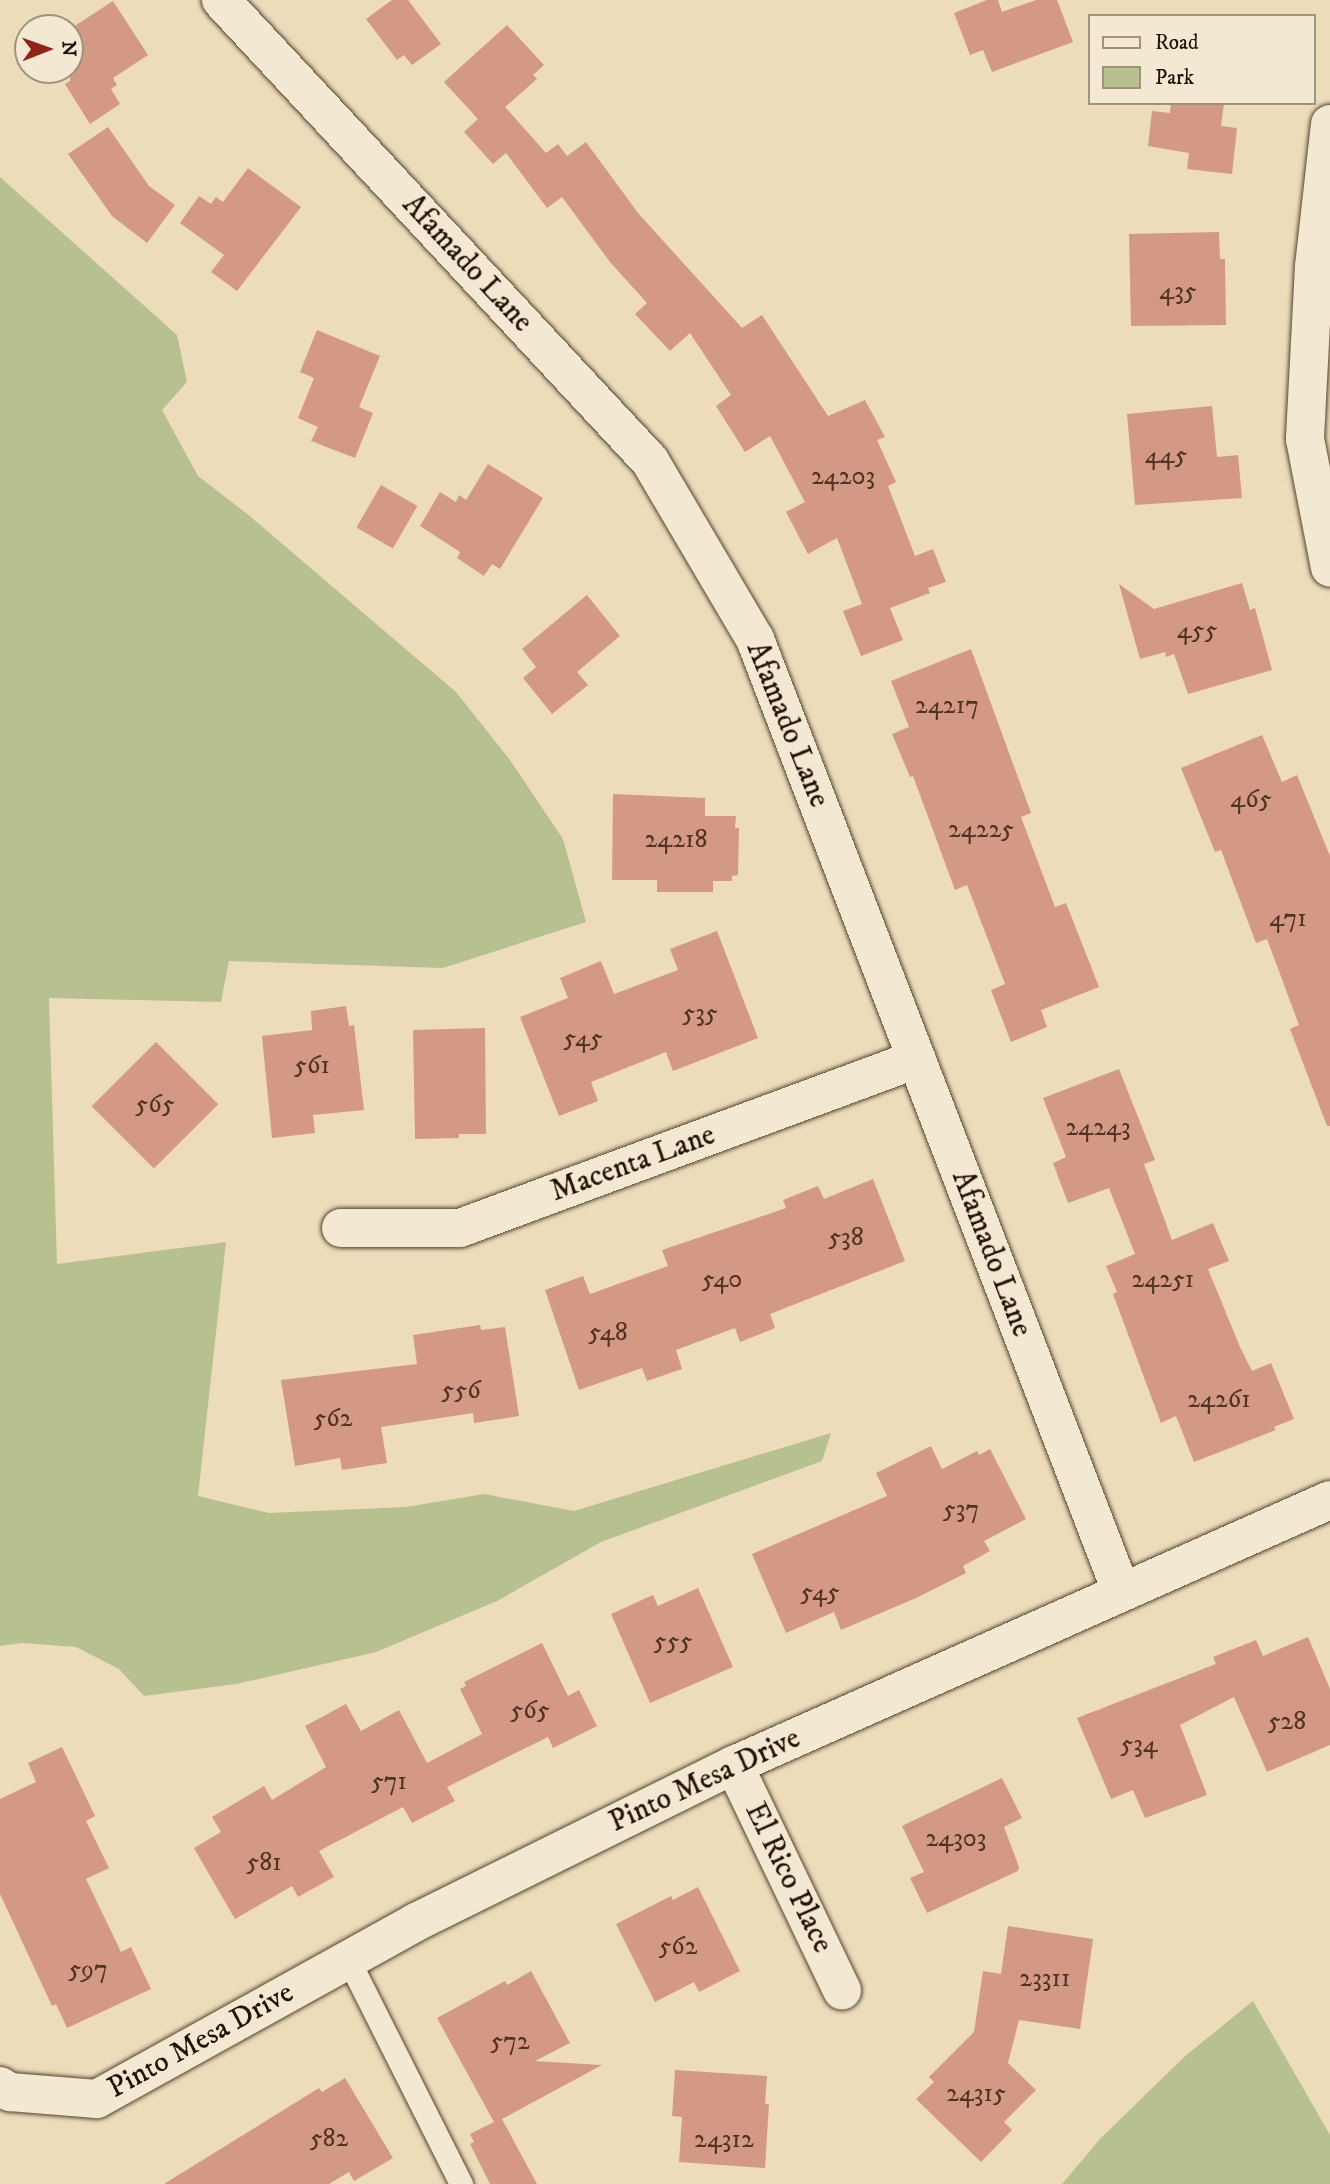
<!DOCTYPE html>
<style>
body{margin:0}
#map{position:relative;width:1330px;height:2184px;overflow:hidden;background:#ecdcb9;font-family:"IM FELL DW Pica",serif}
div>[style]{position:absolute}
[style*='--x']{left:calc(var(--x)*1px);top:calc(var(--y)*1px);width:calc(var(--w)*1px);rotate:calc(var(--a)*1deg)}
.green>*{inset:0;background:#b7c08f}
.building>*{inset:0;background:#d49984;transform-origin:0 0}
.roads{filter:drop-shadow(0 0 2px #55442f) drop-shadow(0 0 2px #55442f)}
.lane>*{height:23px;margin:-11.5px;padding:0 11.5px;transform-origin:11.5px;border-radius:11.5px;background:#f3e8d2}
.street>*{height:38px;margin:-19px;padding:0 19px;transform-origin:19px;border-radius:19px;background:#f3e8d2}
span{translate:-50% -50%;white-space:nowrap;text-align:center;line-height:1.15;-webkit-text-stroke:5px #f3e8d2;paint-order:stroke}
.number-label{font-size:26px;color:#4f3422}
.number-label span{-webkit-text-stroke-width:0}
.street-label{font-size:30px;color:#231201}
.legend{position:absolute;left:1088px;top:14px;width:228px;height:91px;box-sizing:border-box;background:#f3e8d2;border:2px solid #a0927e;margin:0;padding:9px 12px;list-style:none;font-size:21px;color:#231201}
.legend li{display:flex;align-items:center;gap:14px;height:35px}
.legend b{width:35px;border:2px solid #a0927e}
.north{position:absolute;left:14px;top:14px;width:70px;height:70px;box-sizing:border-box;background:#f3e8d2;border:2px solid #a0927e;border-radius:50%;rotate:89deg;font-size:19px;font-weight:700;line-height:28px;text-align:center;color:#231201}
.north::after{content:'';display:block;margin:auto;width:24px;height:32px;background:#8f2418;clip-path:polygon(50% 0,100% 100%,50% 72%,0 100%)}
</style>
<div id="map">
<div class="green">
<i style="clip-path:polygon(0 177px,177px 335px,187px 382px,162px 410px,198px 476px,246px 513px,456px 692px,510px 760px,563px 839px,586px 922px,443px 968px,229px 961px,221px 1002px,49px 998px,57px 1264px,226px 1242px,198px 1496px,269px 1513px,406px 1507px,484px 1494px,574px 1511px,831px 1433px,822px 1461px,601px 1542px,497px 1601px,376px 1652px,236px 1684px,144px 1696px,119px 1669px,76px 1647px,22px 1643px,0 1646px)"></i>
<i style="clip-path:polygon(1253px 2001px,1330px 2135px,1330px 2184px,1062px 2184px,1100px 2139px,1184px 2057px)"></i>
</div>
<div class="building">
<i style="clip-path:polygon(392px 0,408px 0,441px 44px,412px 65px,404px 55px,397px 60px,366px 19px)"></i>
<i style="clip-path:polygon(987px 0,998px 0,1002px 12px,1036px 0,1057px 0,1073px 42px,992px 72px,983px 50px,970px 55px,954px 13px)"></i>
<i style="clip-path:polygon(113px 1px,148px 55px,113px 78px,117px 85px,111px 89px,120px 104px,90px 124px,65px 84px,70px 81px,70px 29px)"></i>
<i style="clip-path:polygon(507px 25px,544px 65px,533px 75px,537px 79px,505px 107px,546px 153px,558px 144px,567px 156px,586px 142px,638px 213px,742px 328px,762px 315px,828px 416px,865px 400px,885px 437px,877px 440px,896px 482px,888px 486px,915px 556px,933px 549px,946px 582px,928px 588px,930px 593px,890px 608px,903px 640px,861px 656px,843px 611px,862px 604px,837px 538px,808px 554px,786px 512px,805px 502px,770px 436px,745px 452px,716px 406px,731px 395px,690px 333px,670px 351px,635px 314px,647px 303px,610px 262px,562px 197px,547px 208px,506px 153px,493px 164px,464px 132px,478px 119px,444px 82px)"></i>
<i style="clip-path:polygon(1171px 103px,1224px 103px,1221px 126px,1237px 128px,1232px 174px,1187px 169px,1189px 153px,1148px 146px,1152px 111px,1170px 113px)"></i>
<i style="clip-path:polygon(108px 127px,149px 186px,175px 205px,147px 243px,112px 216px,68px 154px)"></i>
<i style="clip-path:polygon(248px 168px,301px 207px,237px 291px,211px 272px,224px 255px,180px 223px,199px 196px,211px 204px,216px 197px,223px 202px)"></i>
<i style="clip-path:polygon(1219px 232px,1220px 259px,1225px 259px,1226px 325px,1131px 326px,1129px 234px)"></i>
<i style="clip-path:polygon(317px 330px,380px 356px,359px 407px,373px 413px,355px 458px,311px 441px,318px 427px,298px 418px,314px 378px,300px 372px)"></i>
<i style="clip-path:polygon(1212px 406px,1217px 457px,1238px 455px,1242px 498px,1135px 505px,1127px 414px)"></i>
<i style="clip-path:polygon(488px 464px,543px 498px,500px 569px,492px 564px,484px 576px,457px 558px,460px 552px,420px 526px,440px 492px,456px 502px,459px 495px,466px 500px)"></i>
<i style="left:381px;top:485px;width:42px;height:49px;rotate:30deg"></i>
<i style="clip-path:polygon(1242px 583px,1250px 610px,1255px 608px,1272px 670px,1188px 694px,1174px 654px,1166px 657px,1165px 652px,1140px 659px,1119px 584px,1154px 609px)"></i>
<i style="clip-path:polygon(587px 595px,620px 636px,577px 672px,588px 685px,552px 714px,523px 678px,536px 667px,522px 649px)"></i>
<i style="clip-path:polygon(971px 649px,1031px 813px,1021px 817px,1055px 907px,1066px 903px,1099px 987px,1041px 1010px,1047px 1027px,1011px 1042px,991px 990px,1005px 984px,967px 885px,955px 890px,913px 776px,910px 777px,892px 734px,909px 727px,891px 681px)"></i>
<i style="clip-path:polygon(1262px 735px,1282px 782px,1297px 775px,1330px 856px,1330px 1126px,1327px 1126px,1290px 1029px,1299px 1025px,1267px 939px,1256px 943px,1221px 850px,1215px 852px,1181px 768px)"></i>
<i style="clip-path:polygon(613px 794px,705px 798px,705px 816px,736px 816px,735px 828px,739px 828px,738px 875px,732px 876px,732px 881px,713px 881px,713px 892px,657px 892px,657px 880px,612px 880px)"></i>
<i style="clip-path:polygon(717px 931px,758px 1038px,673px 1071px,666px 1052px,591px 1082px,598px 1101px,559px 1116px,520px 1017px,568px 998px,560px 978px,601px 961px,614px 994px,678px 970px,670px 949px)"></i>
<i style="clip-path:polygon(346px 1006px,349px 1026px,354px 1025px,364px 1110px,313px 1115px,315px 1133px,272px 1138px,262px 1036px,312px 1030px,311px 1011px)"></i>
<i style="clip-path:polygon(485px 1028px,486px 1134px,459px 1134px,459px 1138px,415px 1139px,413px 1030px)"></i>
<i style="left:156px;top:1042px;width:88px;height:91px;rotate:45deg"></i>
<i style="clip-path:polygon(1119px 1069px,1155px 1160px,1144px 1164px,1172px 1240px,1213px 1223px,1229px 1261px,1208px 1269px,1240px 1347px,1252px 1371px,1271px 1363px,1294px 1419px,1274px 1427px,1276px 1430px,1194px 1462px,1176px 1416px,1161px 1423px,1113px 1294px,1117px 1292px,1106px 1266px,1135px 1254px,1109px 1188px,1068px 1203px,1053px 1163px,1066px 1157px,1043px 1098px)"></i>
<i style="clip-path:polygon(873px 1179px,905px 1261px,770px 1314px,775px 1328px,740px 1342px,735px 1328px,676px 1350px,682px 1369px,647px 1381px,642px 1368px,579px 1390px,545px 1290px,583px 1276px,590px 1294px,668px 1266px,662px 1250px,786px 1208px,783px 1200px,818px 1186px,824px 1199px)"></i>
<i style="clip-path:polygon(480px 1325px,481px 1330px,505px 1327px,519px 1416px,474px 1423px,473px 1413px,381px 1427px,387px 1463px,342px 1470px,340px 1458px,295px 1466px,281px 1380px,417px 1364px,413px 1335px)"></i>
<i style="clip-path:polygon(931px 1446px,942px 1469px,977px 1451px,979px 1455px,990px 1449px,1026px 1519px,984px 1541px,990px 1551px,963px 1566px,966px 1573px,916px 1598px,841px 1630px,834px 1612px,786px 1633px,752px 1554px,887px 1496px,876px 1473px)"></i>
<i style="clip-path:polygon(698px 1588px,733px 1667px,650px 1703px,611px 1614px,653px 1595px,658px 1606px)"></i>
<i style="clip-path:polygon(1308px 1637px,1330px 1689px,1330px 1745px,1267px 1772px,1234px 1697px,1180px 1725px,1207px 1795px,1145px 1818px,1133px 1790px,1111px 1799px,1077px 1718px,1216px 1664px,1213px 1657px,1256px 1640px,1263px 1656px)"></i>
<i style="clip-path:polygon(542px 1643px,568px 1696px,579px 1690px,597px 1726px,553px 1748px,548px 1737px,447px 1787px,455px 1801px,412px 1823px,403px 1807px,319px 1851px,334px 1877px,298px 1897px,292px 1886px,235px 1919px,194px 1848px,221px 1832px,212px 1817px,264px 1786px,272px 1800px,326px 1767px,305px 1726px,346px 1704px,361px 1731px,399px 1710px,427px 1763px,482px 1734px,460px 1689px,466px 1686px,464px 1682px)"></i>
<i style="clip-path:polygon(62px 1747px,95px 1816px,86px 1821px,109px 1868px,86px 1879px,121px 1952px,131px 1947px,151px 1989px,67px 2028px,56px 2004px,52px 2006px,0 1894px,0 1799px,36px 1782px,28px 1763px)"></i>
<i style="clip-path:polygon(1002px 1778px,1022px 1818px,1004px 1827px,1019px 1867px,1018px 1871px,927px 1913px,910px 1878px,924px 1872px,902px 1826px)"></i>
<i style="clip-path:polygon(698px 1887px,740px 1971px,699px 1992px,694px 1982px,655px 2002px,616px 1924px,671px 1896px,673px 1900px)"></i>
<i style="clip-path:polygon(1008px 1926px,1093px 1939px,1080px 2029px,1019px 2020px,1008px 2063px,1036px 2090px,1004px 2122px,1012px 2130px,981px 2162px,916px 2099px,934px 2082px,929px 2077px,974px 2032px,983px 1971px,1001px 1974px)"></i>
<i style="clip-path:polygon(531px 1971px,570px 2043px,535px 2061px,602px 2065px,502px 2119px,537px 2184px,490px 2184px,470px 2144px,474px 2142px,470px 2134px,494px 2122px,437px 2018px,505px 1981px,507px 1985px)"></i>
<i style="clip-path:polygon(675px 2070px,767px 2076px,765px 2104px,769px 2104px,765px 2168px,679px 2162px,682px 2117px,672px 2116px)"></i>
<i style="clip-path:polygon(345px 2078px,393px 2158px,354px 2181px,349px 2172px,329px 2184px,164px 2184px,319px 2088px,322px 2092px)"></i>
</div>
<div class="roads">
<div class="lane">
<i style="--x:348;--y:1959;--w:252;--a:63.3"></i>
</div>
<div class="street">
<i style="--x:221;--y:0;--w:630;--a:47.06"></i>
<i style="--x:650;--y:461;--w:207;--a:59.5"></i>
<i style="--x:755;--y:639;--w:1020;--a:68.97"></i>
<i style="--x:1330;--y:124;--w:143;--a:96.4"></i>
<i style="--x:1314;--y:266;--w:173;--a:93"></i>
<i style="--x:1305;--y:439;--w:131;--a:79"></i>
<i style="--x:341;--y:1228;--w:119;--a:0"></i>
<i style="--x:460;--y:1228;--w:487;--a:-20.3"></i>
<i style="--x:734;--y:1765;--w:250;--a:64.4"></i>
<i style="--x:0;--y:2086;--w:12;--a:31"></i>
<i style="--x:10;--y:2092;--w:87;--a:4.6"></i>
<i style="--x:97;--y:2099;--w:365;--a:-29"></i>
<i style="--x:416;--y:1922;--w:355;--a:-26.3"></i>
<i style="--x:734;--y:1765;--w:652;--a:-23.97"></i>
</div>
</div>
<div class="number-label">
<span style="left:1178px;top:292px">435</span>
<span style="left:1166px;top:456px">445</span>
<span style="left:843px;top:477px">24203</span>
<span style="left:1197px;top:631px">455</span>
<span style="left:947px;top:706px">24217</span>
<span style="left:1251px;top:800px">465</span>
<span style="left:981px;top:830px">24225</span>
<span style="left:676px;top:840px">24218</span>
<span style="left:1288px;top:919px">471</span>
<span style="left:700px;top:1014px">535</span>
<span style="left:583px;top:1039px">545</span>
<span style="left:312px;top:1066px">561</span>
<span style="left:155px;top:1105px">565</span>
<span style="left:1098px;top:1128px">24243</span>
<span style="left:846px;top:1238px">538</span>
<span style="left:722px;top:1280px">540</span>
<span style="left:1163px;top:1280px">24251</span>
<span style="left:608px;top:1333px">548</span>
<span style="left:461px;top:1391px">556</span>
<span style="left:1219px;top:1400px">24261</span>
<span style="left:333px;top:1419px">562</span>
<span style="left:961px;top:1510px">537</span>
<span style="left:820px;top:1593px">545</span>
<span style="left:673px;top:1642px">555</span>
<span style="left:530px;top:1711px">565</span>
<span style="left:1287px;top:1722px">528</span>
<span style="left:1139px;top:1745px">534</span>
<span style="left:389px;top:1782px">571</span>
<span style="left:956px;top:1839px">24303</span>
<span style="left:264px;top:1863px">581</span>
<span style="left:678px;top:1947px">562</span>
<span style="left:88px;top:1970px">597</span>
<span style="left:1045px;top:1979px">23311</span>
<span style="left:510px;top:2042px">572</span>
<span style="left:976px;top:2094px">24315</span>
<span style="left:329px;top:2139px">582</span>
<span style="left:724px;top:2140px">24312</span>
</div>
<div class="street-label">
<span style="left:467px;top:264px;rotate:47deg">Afamado Lane</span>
<span style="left:787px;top:725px;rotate:68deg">Afamado Lane</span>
<span style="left:633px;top:1164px;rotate:-20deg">Macenta Lane</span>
<span style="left:991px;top:1254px;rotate:69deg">Afamado Lane</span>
<span style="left:705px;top:1781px;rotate:-25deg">Pinto Mesa Drive</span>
<span style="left:788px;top:1878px;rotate:64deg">El Rico Place</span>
<span style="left:201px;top:2041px;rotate:-29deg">Pinto Mesa Drive</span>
</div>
<ul class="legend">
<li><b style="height:9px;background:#f3e8d2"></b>Road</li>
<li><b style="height:19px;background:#b7c08f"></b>Park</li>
</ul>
<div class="north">N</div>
</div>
